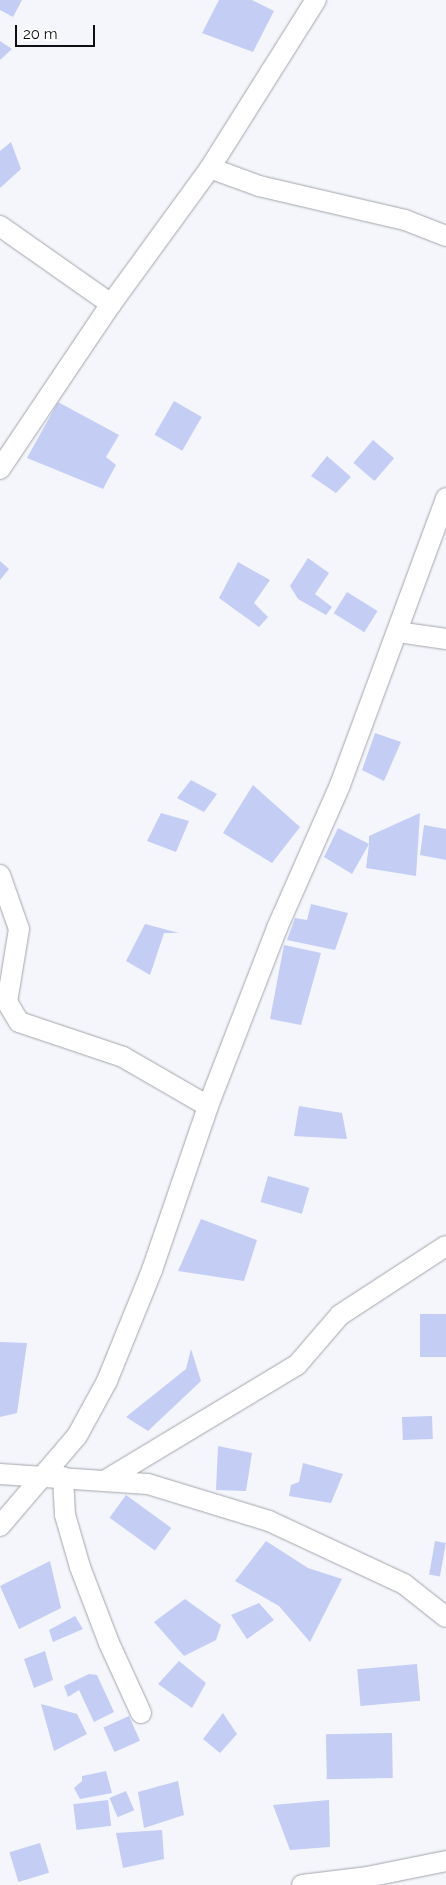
<!DOCTYPE html>
<style>
body{margin:0}
#map{position:relative;width:446px;height:1885px;overflow:hidden;background:#f4f6fc;font-family:Raleway,sans-serif}
div>[style]{position:absolute}
[style*='--x']{left:calc(var(--x)*1px);top:calc(var(--y)*1px);width:calc(var(--w)*1px);rotate:calc(var(--a)*1deg)}
.building>*{inset:0;background:#c4cdf4;transform-origin:0 0}
.roads{filter:drop-shadow(0 0 1px #a3a5ab) drop-shadow(0 0 1px #a3a5ab)}
.street>*{height:20px;margin:-10px;padding:0 10px;transform-origin:10px;border-radius:10px;background:#fff}
span{translate:-50% -50%;white-space:nowrap;text-align:center;line-height:1.15;-webkit-text-stroke:4px #fff;paint-order:stroke}
.scale{position:absolute;left:15px;top:25px;width:80px;height:22px;box-sizing:border-box;border:2px solid #0e0f11;border-top:0;padding-left:6px;font-size:15px;line-height:18px;white-space:nowrap;color:#0e0f11;-webkit-text-stroke:4px #fff;paint-order:stroke}
</style>
<div id="map">
<div class="building">
<i style="clip-path:polygon(0 0,22px 0,13px 17px,0 10px)"></i>
<i style="clip-path:polygon(219px 0,252px 0,274px 11px,253px 52px,202px 33px)"></i>
<i style="clip-path:polygon(0 41px,12px 49px,0 60px)"></i>
<i style="clip-path:polygon(11px 142px,21px 169px,0 188px,0 151px)"></i>
<i style="left:174px;top:401px;width:32px;height:39px;rotate:30deg"></i>
<i style="clip-path:polygon(58px 402px,119px 435px,106px 457px,116px 465px,103px 489px,27px 458px)"></i>
<i style="left:373px;top:440px;width:28px;height:30px;rotate:41deg"></i>
<i style="clip-path:polygon(327px 456px,351px 477px,336px 493px,311px 476px)"></i>
<i style="clip-path:polygon(308px 558px,329px 573px,315px 594px,332px 607px,326px 615px,298px 599px,290px 586px)"></i>
<i style="clip-path:polygon(0 561px,9px 569px,0 580px)"></i>
<i style="clip-path:polygon(238px 562px,270px 580px,254px 603px,268px 617px,259px 627px,219px 598px)"></i>
<i style="left:347px;top:592px;width:36px;height:25px;rotate:32deg"></i>
<i style="clip-path:polygon(375px 733px,401px 742px,384px 781px,362px 770px)"></i>
<i style="clip-path:polygon(191px 780px,217px 794px,204px 812px,177px 798px)"></i>
<i style="clip-path:polygon(253px 785px,300px 827px,272px 863px,223px 833px)"></i>
<i style="clip-path:polygon(161px 813px,189px 821px,176px 852px,147px 841px)"></i>
<i style="clip-path:polygon(420px 813px,416px 876px,366px 868px,369px 844px,352px 874px,324px 857px,338px 828px,369px 844px,369px 836px)"></i>
<i style="clip-path:polygon(424px 825px,446px 829px,446px 860px,420px 855px)"></i>
<i style="clip-path:polygon(311px 904px,348px 913px,335px 950px,287px 940px,295px 918px,307px 920px)"></i>
<i style="clip-path:polygon(145px 924px,179px 933px,164px 933px,150px 975px,126px 961px)"></i>
<i style="clip-path:polygon(284px 945px,321px 953px,301px 1025px,270px 1019px)"></i>
<i style="clip-path:polygon(299px 1106px,342px 1113px,347px 1139px,294px 1136px)"></i>
<i style="left:268px;top:1176px;width:43px;height:27px;rotate:16deg"></i>
<i style="clip-path:polygon(201px 1219px,257px 1240px,244px 1281px,178px 1271px)"></i>
<i style="left:446px;top:1314px;width:43px;height:26px;rotate:90deg"></i>
<i style="clip-path:polygon(0 1342px,27px 1343px,17px 1413px,0 1417px)"></i>
<i style="clip-path:polygon(191px 1349px,201px 1381px,148px 1431px,126px 1417px,186px 1369px)"></i>
<i style="left:432px;top:1416px;width:23px;height:30px;rotate:88deg"></i>
<i style="clip-path:polygon(218px 1446px,252px 1453px,246px 1491px,216px 1490px)"></i>
<i style="clip-path:polygon(303px 1463px,343px 1474px,331px 1503px,289px 1496px,291px 1485px,299px 1482px)"></i>
<i style="left:126px;top:1495px;width:56px;height:28px;rotate:36deg"></i>
<i style="clip-path:polygon(266px 1541px,308px 1568px,342px 1579px,310px 1642px,279px 1606px,235px 1581px)"></i>
<i style="left:435px;top:1541px;width:11px;height:34px;rotate:10deg"></i>
<i style="clip-path:polygon(50px 1561px,61px 1608px,19px 1629px,0 1586px)"></i>
<i style="clip-path:polygon(185px 1599px,221px 1625px,216px 1640px,184px 1656px,154px 1622px)"></i>
<i style="clip-path:polygon(259px 1603px,274px 1620px,247px 1639px,231px 1615px)"></i>
<i style="clip-path:polygon(75px 1616px,83px 1629px,53px 1642px,49px 1630px)"></i>
<i style="clip-path:polygon(45px 1651px,53px 1680px,34px 1688px,24px 1659px)"></i>
<i style="clip-path:polygon(179px 1661px,206px 1683px,192px 1708px,158px 1684px)"></i>
<i style="left:417px;top:1664px;width:37px;height:60px;rotate:85deg"></i>
<i style="clip-path:polygon(89px 1674px,97px 1675px,114px 1712px,94px 1722px,79px 1690px,68px 1697px,64px 1686px)"></i>
<i style="clip-path:polygon(41px 1704px,77px 1714px,87px 1734px,54px 1751px)"></i>
<i style="clip-path:polygon(223px 1713px,237px 1734px,220px 1753px,203px 1739px)"></i>
<i style="left:129px;top:1716px;width:27px;height:28px;rotate:66deg"></i>
<i style="left:392px;top:1733px;width:45px;height:66px;rotate:89deg"></i>
<i style="clip-path:polygon(106px 1771px,112px 1793px,80px 1799px,74px 1788px,82px 1781px,82px 1776px)"></i>
<i style="clip-path:polygon(178px 1781px,184px 1815px,144px 1828px,138px 1792px)"></i>
<i style="left:126px;top:1791px;width:21px;height:18px;rotate:67deg"></i>
<i style="left:108px;top:1800px;width:26px;height:35px;rotate:83deg"></i>
<i style="clip-path:polygon(329px 1800px,330px 1847px,290px 1850px,273px 1805px)"></i>
<i style="clip-path:polygon(162px 1830px,164px 1859px,123px 1868px,116px 1833px)"></i>
<i style="left:40px;top:1843px;width:31px;height:32px;rotate:73deg"></i>
</div>
<div class="roads">
<div class="street">
<i style="--x:210;--y:168;--w:52;--a:20.2"></i>
<i style="--x:259;--y:186;--w:150;--a:13.1"></i>
<i style="--x:405;--y:220;--w:44;--a:21.3"></i>
<i style="--x:0;--y:226;--w:136;--a:35.1"></i>
<i style="--x:0;--y:469;--w:199;--a:-56.1"></i>
<i style="--x:111;--y:304;--w:168;--a:-53.9"></i>
<i style="--x:210;--y:168;--w:199;--a:-57.8"></i>
<i style="--x:398;--y:632;--w:49;--a:8.3"></i>
<i style="--x:0;--y:875;--w:57;--a:70.6"></i>
<i style="--x:19;--y:929;--w:74;--a:99.3"></i>
<i style="--x:7;--y:1002;--w:23;--a:59"></i>
<i style="--x:19;--y:1022;--w:110;--a:18.6"></i>
<i style="--x:123;--y:1057;--w:98;--a:30"></i>
<i style="--x:0;--y:1474;--w:148;--a:3.9"></i>
<i style="--x:148;--y:1484;--w:127;--a:17"></i>
<i style="--x:269;--y:1521;--w:149;--a:25"></i>
<i style="--x:404;--y:1584;--w:53;--a:38.2"></i>
<i style="--x:63;--y:1477;--w:38;--a:87"></i>
<i style="--x:65;--y:1515;--w:54;--a:73.9"></i>
<i style="--x:80;--y:1567;--w:81;--a:69.1"></i>
<i style="--x:109;--y:1643;--w:77;--a:65.4"></i>
<i style="--x:106;--y:1480;--w:223;--a:-31.1"></i>
<i style="--x:297;--y:1365;--w:66;--a:-49.3"></i>
<i style="--x:340;--y:1315;--w:126;--a:-33.1"></i>
<i style="--x:0;--y:1526;--w:118;--a:-49.5"></i>
<i style="--x:77;--y:1436;--w:63;--a:-61.4"></i>
<i style="--x:107;--y:1381;--w:120;--a:-67.9"></i>
<i style="--x:152;--y:1270;--w:173;--a:-71.1"></i>
<i style="--x:208;--y:1106;--w:191;--a:-68.8"></i>
<i style="--x:277;--y:928;--w:156;--a:-66.2"></i>
<i style="--x:340;--y:785;--w:306;--a:-69.7"></i>
<i style="--x:302;--y:1885;--w:65;--a:-7"></i>
<i style="--x:367;--y:1877;--w:81;--a:-11.4"></i>
</div>
</div>
<div class="scale">20 m</div>
</div>
